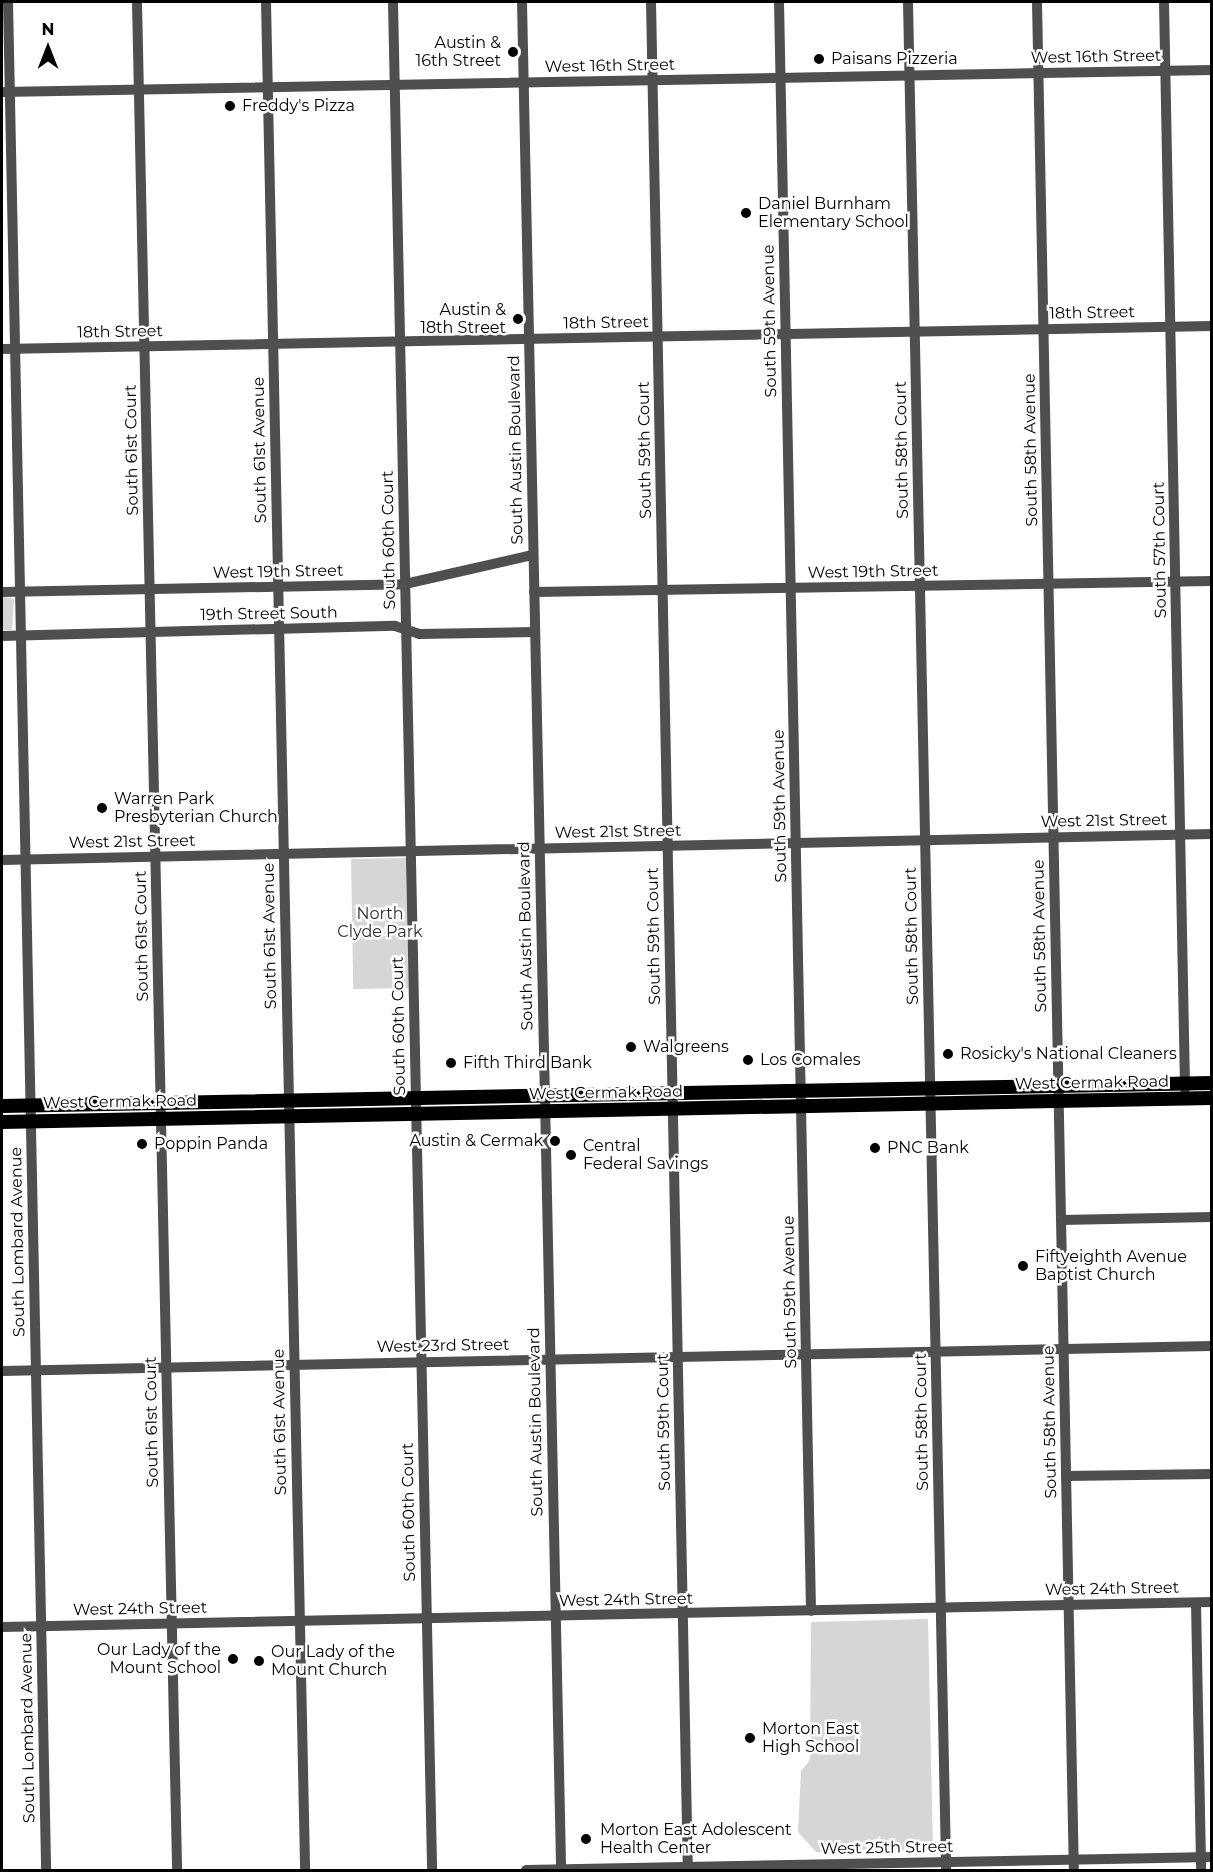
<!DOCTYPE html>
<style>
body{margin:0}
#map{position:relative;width:1213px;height:1872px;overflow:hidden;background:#fff;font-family:Montserrat,sans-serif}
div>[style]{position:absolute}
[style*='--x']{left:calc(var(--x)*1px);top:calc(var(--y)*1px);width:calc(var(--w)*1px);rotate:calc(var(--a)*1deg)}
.green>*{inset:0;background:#d6d6d6;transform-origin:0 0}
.minor>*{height:10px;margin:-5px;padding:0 5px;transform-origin:5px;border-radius:5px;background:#4f4f4f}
.major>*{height:14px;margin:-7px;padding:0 7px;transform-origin:7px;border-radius:7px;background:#000}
.dots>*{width:16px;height:16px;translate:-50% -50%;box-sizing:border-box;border:3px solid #fff;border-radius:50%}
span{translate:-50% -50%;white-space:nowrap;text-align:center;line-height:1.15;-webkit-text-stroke:5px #fff;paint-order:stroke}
.poi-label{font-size:16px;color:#000}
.right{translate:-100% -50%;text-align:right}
.left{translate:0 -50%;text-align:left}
.street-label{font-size:16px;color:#000}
.park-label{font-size:16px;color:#2d2d2d}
.frame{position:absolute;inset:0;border:3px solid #000;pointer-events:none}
.north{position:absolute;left:18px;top:18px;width:60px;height:60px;-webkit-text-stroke:4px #fff;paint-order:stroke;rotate:0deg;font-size:16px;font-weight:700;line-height:24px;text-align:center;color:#000}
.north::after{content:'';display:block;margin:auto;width:21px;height:27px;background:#000;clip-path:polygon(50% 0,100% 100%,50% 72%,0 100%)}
</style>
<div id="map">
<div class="green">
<i style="clip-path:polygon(2px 596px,14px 599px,12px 630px,2px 630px)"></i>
<i style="left:406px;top:858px;width:130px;height:55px;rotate:89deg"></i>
<i style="clip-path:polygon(928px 1619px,933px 1850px,816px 1852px,798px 1832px,801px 1771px,810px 1760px,811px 1622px)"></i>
</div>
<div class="minor">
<i style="--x:8;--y:2;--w:1868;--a:88.83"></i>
<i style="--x:137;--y:2;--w:1868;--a:88.77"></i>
<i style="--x:266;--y:2;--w:1868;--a:88.8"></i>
<i style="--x:393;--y:2;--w:1868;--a:88.8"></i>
<i style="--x:522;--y:2;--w:1868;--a:88.8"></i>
<i style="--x:651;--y:2;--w:1868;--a:88.87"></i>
<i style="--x:779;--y:2;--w:1609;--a:88.86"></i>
<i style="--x:908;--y:2;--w:1868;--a:88.83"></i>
<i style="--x:1037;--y:2;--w:1868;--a:88.87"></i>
<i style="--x:1164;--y:2;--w:1087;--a:88.89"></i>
<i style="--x:2;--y:92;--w:1210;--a:-1.04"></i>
<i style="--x:2;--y:349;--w:1210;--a:-1.09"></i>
<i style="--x:2;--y:592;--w:403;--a:-1.1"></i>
<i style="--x:405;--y:584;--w:131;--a:-12.8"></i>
<i style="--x:534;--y:592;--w:678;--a:-0.93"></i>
<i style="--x:2;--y:636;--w:393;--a:-1.5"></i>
<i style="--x:395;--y:626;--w:25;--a:18"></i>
<i style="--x:419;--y:634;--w:116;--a:-1"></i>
<i style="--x:2;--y:860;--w:1210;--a:-1.23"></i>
<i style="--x:1061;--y:1220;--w:151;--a:-1.1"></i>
<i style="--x:2;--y:1371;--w:1210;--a:-1.18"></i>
<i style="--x:1066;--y:1476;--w:146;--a:-0.8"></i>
<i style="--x:1196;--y:1603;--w:267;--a:88.9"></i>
<i style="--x:2;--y:1627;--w:1210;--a:-1.18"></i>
<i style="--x:526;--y:1870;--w:686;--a:-1.09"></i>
</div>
<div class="major">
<i style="--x:2;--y:1106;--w:1210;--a:-1.09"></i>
<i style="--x:2;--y:1122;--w:1210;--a:-1.14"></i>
</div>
<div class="dots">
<i style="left:513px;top:52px;background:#000"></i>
<i style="left:819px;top:59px;background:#000"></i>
<i style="left:230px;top:106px;background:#000"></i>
<i style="left:746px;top:213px;background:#000"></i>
<i style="left:518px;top:319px;background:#000"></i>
<i style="left:102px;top:808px;background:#000"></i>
<i style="left:631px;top:1047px;background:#000"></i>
<i style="left:948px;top:1054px;background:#000"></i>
<i style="left:748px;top:1060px;background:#000"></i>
<i style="left:451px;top:1063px;background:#000"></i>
<i style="left:555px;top:1141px;background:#000"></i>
<i style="left:142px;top:1144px;background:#000"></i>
<i style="left:875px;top:1148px;background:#000"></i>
<i style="left:571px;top:1155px;background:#000"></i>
<i style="left:1023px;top:1266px;background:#000"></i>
<i style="left:233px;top:1659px;background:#000"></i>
<i style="left:259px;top:1661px;background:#000"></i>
<i style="left:750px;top:1738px;background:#000"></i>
<i style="left:586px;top:1839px;background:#000"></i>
</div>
<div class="poi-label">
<span class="right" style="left:501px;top:52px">Austin &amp;<br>16th Street</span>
<span class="left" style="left:831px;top:59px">Paisans Pizzeria</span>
<span class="left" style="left:242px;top:106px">Freddy's Pizza</span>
<span class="left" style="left:758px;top:213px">Daniel Burnham<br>Elementary School</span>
<span class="right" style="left:506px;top:319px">Austin &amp;<br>18th Street</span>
<span class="left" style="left:114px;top:808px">Warren Park<br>Presbyterian Church</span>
<span class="left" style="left:643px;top:1047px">Walgreens</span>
<span class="left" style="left:960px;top:1054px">Rosicky's National Cleaners</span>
<span class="left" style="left:760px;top:1060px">Los Comales</span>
<span class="left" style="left:463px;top:1063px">Fifth Third Bank</span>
<span class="right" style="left:543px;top:1141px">Austin &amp; Cermak</span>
<span class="left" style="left:154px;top:1144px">Poppin Panda</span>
<span class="left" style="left:583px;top:1155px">Central<br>Federal Savings</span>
<span class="left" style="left:887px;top:1148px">PNC Bank</span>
<span class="left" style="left:1035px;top:1266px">Fiftyeighth Avenue<br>Baptist Church</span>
<span class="right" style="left:221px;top:1659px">Our Lady of the<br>Mount School</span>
<span class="left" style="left:271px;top:1661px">Our Lady of the<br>Mount Church</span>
<span class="left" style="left:762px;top:1738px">Morton East<br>High School</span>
<span class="left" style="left:600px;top:1839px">Morton East Adolescent<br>Health Center</span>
</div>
<div class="street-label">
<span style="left:1096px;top:57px;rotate:-1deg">West 16th Street</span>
<span style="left:610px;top:66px;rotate:-1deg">West 16th Street</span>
<span style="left:1092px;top:313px;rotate:-1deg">18th Street</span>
<span style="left:770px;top:321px;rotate:-91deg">South 59th Avenue</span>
<span style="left:606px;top:323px;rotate:-1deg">18th Street</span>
<span style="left:120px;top:332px;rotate:-1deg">18th Street</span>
<span style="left:132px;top:450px;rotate:-91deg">South 61st Court</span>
<span style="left:260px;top:450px;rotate:-91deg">South 61st Avenue</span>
<span style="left:516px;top:450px;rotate:-91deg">South Austin Boulevard</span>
<span style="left:645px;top:450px;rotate:-91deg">South 59th Court</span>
<span style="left:902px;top:450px;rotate:-91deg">South 58th Court</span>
<span style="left:1031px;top:450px;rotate:-91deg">South 58th Avenue</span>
<span style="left:389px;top:540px;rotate:-91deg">South 60th Court</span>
<span style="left:1160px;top:550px;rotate:-91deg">South 57th Court</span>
<span style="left:278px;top:572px;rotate:-1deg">West 19th Street</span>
<span style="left:873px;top:572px;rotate:-1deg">West 19th Street</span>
<span style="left:269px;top:614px;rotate:-1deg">19th Street South</span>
<span style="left:780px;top:806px;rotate:-91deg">South 59th Avenue</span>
<span style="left:1104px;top:821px;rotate:-1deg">West 21st Street</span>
<span style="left:618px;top:832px;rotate:-1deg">West 21st Street</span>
<span style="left:132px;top:842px;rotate:-1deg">West 21st Street</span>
<span style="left:142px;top:936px;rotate:-91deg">South 61st Court</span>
<span style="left:270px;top:936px;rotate:-91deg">South 61st Avenue</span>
<span style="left:526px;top:936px;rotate:-91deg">South Austin Boulevard</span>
<span style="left:654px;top:936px;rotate:-91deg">South 59th Court</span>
<span style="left:912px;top:936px;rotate:-91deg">South 58th Court</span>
<span style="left:1040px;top:936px;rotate:-91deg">South 58th Avenue</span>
<span style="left:399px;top:1026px;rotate:-91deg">South 60th Court</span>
<span style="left:1092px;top:1083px;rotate:-1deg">West Cermak Road</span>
<span style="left:606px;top:1093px;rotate:-1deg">West Cermak Road</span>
<span style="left:120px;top:1102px;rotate:-1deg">West Cermak Road</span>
<span style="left:18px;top:1242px;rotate:-91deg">South Lombard Avenue</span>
<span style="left:790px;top:1292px;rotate:-91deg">South 59th Avenue</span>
<span style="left:443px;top:1346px;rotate:-1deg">West 23rd Street</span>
<span style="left:152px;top:1422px;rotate:-91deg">South 61st Court</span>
<span style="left:280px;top:1422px;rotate:-91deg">South 61st Avenue</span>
<span style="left:536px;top:1422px;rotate:-91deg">South Austin Boulevard</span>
<span style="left:664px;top:1422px;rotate:-91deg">South 59th Court</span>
<span style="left:922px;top:1422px;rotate:-91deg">South 58th Court</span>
<span style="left:1050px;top:1422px;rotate:-91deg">South 58th Avenue</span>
<span style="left:409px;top:1512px;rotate:-91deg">South 60th Court</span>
<span style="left:1112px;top:1589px;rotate:-1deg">West 24th Street</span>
<span style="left:626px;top:1600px;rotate:-1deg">West 24th Street</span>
<span style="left:140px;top:1609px;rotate:-1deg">West 24th Street</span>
<span style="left:28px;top:1728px;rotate:-91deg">South Lombard Avenue</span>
<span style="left:887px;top:1848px;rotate:-1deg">West 25th Street</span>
</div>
<div class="park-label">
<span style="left:380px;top:923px">North<br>Clyde Park</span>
</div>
<div class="frame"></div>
<div class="north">N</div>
</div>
